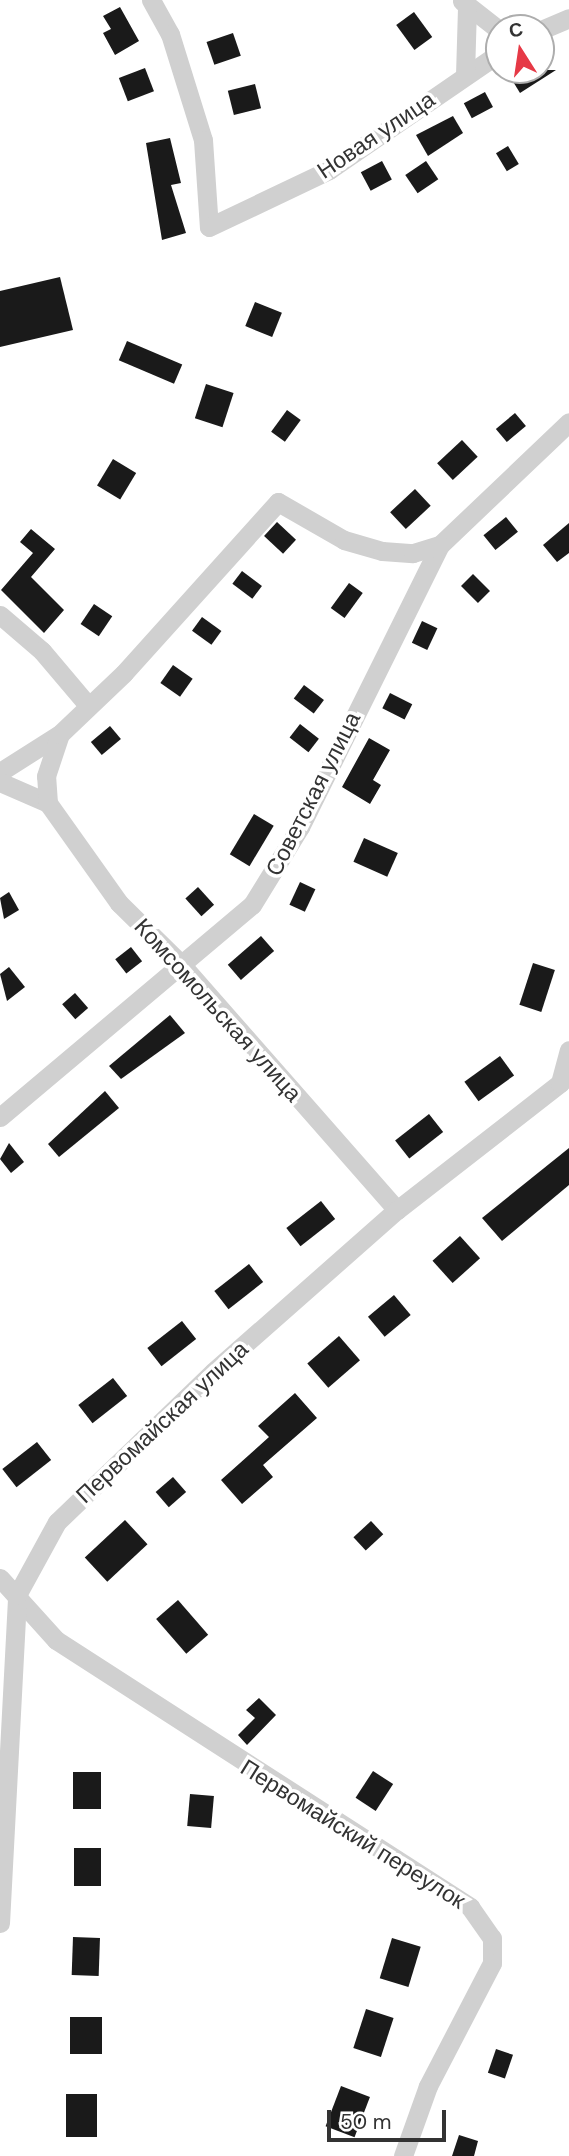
<!DOCTYPE html>
<meta charset="utf-8">
<style>
body{margin:0}
#map{position:relative;width:569px;height:2156px;overflow:hidden;background:#fff;font-family:"DM Sans",sans-serif}
div>[style]{position:absolute}
[style*='--x']{left:calc(var(--x)*1px);top:calc(var(--y)*1px);width:calc(var(--w)*1px);rotate:calc(var(--a)*1deg)}
.building>*{inset:0;background:#1a1a1a;transform-origin:0 0}
.minor>*{height:19px;margin:-9.5px;padding:0 9.5px;transform-origin:9.5px;border-radius:9.5px;background:#d0d0d0}
span{translate:-50% -50%;white-space:nowrap;text-align:center;line-height:1.15;-webkit-text-stroke:7px #fff;paint-order:stroke}
.street-label{font-size:23px;color:#333}
.north{position:absolute;left:485px;top:14px;width:70px;height:70px;box-sizing:border-box;background:#fff;border:2px solid #adadad;border-radius:50%;rotate:348deg;font-size:19px;font-weight:700;line-height:28px;text-align:center;color:#333}
.north::after{content:'';display:block;margin:auto;width:24px;height:32px;background:#e63946;clip-path:polygon(50% 0,100% 100%,50% 72%,0 100%)}
.scale{position:absolute;left:327px;top:2110px;width:119px;height:32px;box-sizing:border-box;border:4px solid #333;border-top:0;padding-left:9px;font-size:21px;line-height:24px;white-space:nowrap;color:#333;-webkit-text-stroke:5px #fff;paint-order:stroke}
</style>
<div id="map">
<div class="building">
<i style="clip-path:polygon(120px 7px,139px 41px,115px 55px,103px 33px,111px 29px,103px 16px)"></i>
<i style="left:414px;top:12px;width:31px;height:22px;rotate:54deg"></i>
<i style="left:233px;top:33px;width:24px;height:28px;rotate:71deg"></i>
<i style="left:145px;top:68px;width:25px;height:28px;rotate:69deg"></i>
<i style="clip-path:polygon(518px 70px,556px 70px,520px 93px,509px 75px)"></i>
<i style="left:255px;top:84px;width:25px;height:28px;rotate:76deg"></i>
<i style="left:485px;top:92px;width:17px;height:24px;rotate:62deg"></i>
<i style="clip-path:polygon(453px 116px,463px 133px,428px 156px,416px 135px)"></i>
<i style="clip-path:polygon(170px 138px,181px 183px,171px 185px,186px 233px,162px 240px,146px 143px)"></i>
<i style="left:508px;top:146px;width:21px;height:14px;rotate:59deg"></i>
<i style="left:382px;top:161px;width:21px;height:24px;rotate:62deg"></i>
<i style="left:426px;top:161px;width:22px;height:25px;rotate:56deg"></i>
<i style="clip-path:polygon(60px 277px,73px 330px,0 347px,0 291px)"></i>
<i style="left:255px;top:302px;width:29px;height:26px;rotate:22deg"></i>
<i style="left:127px;top:341px;width:60px;height:21px;rotate:23deg"></i>
<i style="left:206px;top:384px;width:29px;height:36px;rotate:18deg"></i>
<i style="left:287px;top:410px;width:17px;height:27px;rotate:36deg"></i>
<i style="left:515px;top:413px;width:17px;height:25px;rotate:50deg"></i>
<i style="left:462px;top:440px;width:23px;height:34px;rotate:47deg"></i>
<i style="left:113px;top:459px;width:27px;height:31px;rotate:31deg"></i>
<i style="left:415px;top:489px;width:23px;height:34px;rotate:47deg"></i>
<i style="left:506px;top:517px;width:19px;height:29px;rotate:51deg"></i>
<i style="left:277px;top:522px;width:26px;height:19px;rotate:43deg"></i>
<i style="clip-path:polygon(569px 523px,569px 553px,557px 562px,543px 545px)"></i>
<i style="clip-path:polygon(31px 529px,55px 549px,31px 577px,64px 610px,44px 633px,1px 590px,33px 553px,20px 542px)"></i>
<i style="left:242px;top:571px;width:25px;height:16px;rotate:37deg"></i>
<i style="left:473px;top:574px;width:24px;height:17px;rotate:45deg"></i>
<i style="left:349px;top:583px;width:17px;height:31px;rotate:36deg"></i>
<i style="left:94px;top:604px;width:22px;height:24px;rotate:34deg"></i>
<i style="left:202px;top:617px;width:24px;height:17px;rotate:36deg"></i>
<i style="left:422px;top:621px;width:17px;height:24px;rotate:25deg"></i>
<i style="left:173px;top:665px;width:24px;height:22px;rotate:35deg"></i>
<i style="left:304px;top:685px;width:25px;height:17px;rotate:37deg"></i>
<i style="left:390px;top:693px;width:25px;height:17px;rotate:27deg"></i>
<i style="left:300px;top:724px;width:24px;height:17px;rotate:38deg"></i>
<i style="left:110px;top:726px;width:17px;height:25px;rotate:50deg"></i>
<i style="clip-path:polygon(369px 738px,390px 750px,373px 780px,381px 785px,370px 804px,342px 787px)"></i>
<i style="left:254px;top:814px;width:23px;height:47px;rotate:31deg"></i>
<i style="left:364px;top:838px;width:37px;height:26px;rotate:24deg"></i>
<i style="left:300px;top:882px;width:17px;height:25px;rotate:25deg"></i>
<i style="left:198px;top:887px;width:24px;height:17px;rotate:48deg"></i>
<i style="clip-path:polygon(9px 892px,19px 910px,4px 919px,0 898px)"></i>
<i style="left:261px;top:936px;width:20px;height:44px;rotate:49deg"></i>
<i style="left:131px;top:947px;width:18px;height:20px;rotate:52deg"></i>
<i style="left:533px;top:963px;width:23px;height:44px;rotate:18deg"></i>
<i style="clip-path:polygon(9px 967px,25px 987px,7px 1001px,0 974px)"></i>
<i style="left:75px;top:993px;width:20px;height:17px;rotate:49deg"></i>
<i style="clip-path:polygon(170px 1015px,185px 1033px,121px 1079px,109px 1066px)"></i>
<i style="left:500px;top:1056px;width:24px;height:44px;rotate:54deg"></i>
<i style="clip-path:polygon(105px 1091px,119px 1108px,59px 1157px,48px 1144px)"></i>
<i style="left:429px;top:1114px;width:23px;height:43px;rotate:52deg"></i>
<i style="clip-path:polygon(9px 1143px,24px 1162px,11px 1173px,0 1159px)"></i>
<i style="clip-path:polygon(569px 1148px,569px 1185px,502px 1241px,482px 1218px)"></i>
<i style="left:321px;top:1201px;width:23px;height:44px;rotate:52deg"></i>
<i style="left:460px;top:1236px;width:30px;height:37px;rotate:48deg"></i>
<i style="left:249px;top:1264px;width:23px;height:44px;rotate:52deg"></i>
<i style="left:394px;top:1295px;width:26px;height:34px;rotate:50deg"></i>
<i style="left:182px;top:1321px;width:23px;height:44px;rotate:52deg"></i>
<i style="left:339px;top:1336px;width:32px;height:42px;rotate:49deg"></i>
<i style="left:113px;top:1378px;width:23px;height:44px;rotate:52deg"></i>
<i style="clip-path:polygon(295px 1393px,317px 1418px,263px 1465px,273px 1477px,242px 1504px,221px 1480px,269px 1437px,258px 1426px)"></i>
<i style="left:37px;top:1442px;width:23px;height:44px;rotate:52deg"></i>
<i style="left:173px;top:1477px;width:20px;height:23px;rotate:49deg"></i>
<i style="left:125px;top:1520px;width:33px;height:55px;rotate:47deg"></i>
<i style="left:371px;top:1521px;width:18px;height:24px;rotate:47deg"></i>
<i style="left:178px;top:1600px;width:46px;height:29px;rotate:49deg"></i>
<i style="clip-path:polygon(259px 1698px,276px 1715px,247px 1745px,238px 1735px,255px 1718px,246px 1710px)"></i>
<i style="left:373px;top:1771px;width:24px;height:32px;rotate:33deg"></i>
<i style="left:73px;top:1772px;width:28px;height:37px"></i>
<i style="left:190px;top:1794px;width:24px;height:32px;rotate:5deg"></i>
<i style="left:74px;top:1848px;width:27px;height:38px"></i>
<i style="left:73px;top:1937px;width:27px;height:38px;rotate:2deg"></i>
<i style="left:392px;top:1938px;width:30px;height:42px;rotate:17deg"></i>
<i style="left:366px;top:2009px;width:29px;height:41px;rotate:18deg"></i>
<i style="left:70px;top:2017px;width:32px;height:37px"></i>
<i style="left:496px;top:2049px;width:18px;height:25px;rotate:19deg"></i>
<i style="left:341px;top:2086px;width:31px;height:43px;rotate:21deg"></i>
<i style="left:66px;top:2094px;width:31px;height:43px"></i>
<i style="clip-path:polygon(459px 2135px,478px 2141px,474px 2156px,452px 2156px)"></i>
</div>
<div class="minor">
<i style="--x:151;--y:0;--w:39;--a:61"></i>
<i style="--x:170;--y:34;--w:111;--a:72.7"></i>
<i style="--x:203;--y:140;--w:87;--a:86.1"></i>
<i style="--x:209;--y:227;--w:133;--a:-25.4"></i>
<i style="--x:329;--y:170;--w:206;--a:-34.5"></i>
<i style="--x:462;--y:1;--w:47;--a:38.1"></i>
<i style="--x:541;--y:30;--w:30;--a:-23"></i>
<i style="--x:465;--y:75;--w:67;--a:-88.3"></i>
<i style="--x:0;--y:615;--w:55;--a:40.6"></i>
<i style="--x:42;--y:651;--w:68;--a:49.8"></i>
<i style="--x:0;--y:772;--w:69;--a:-32.5"></i>
<i style="--x:0;--y:782;--w:52;--a:23.6"></i>
<i style="--x:0;--y:1117;--w:329;--a:-40.1"></i>
<i style="--x:252;--y:905;--w:92;--a:-58.4"></i>
<i style="--x:300;--y:827;--w:315;--a:-63.6"></i>
<i style="--x:440;--y:545;--w:178;--a:-43.6"></i>
<i style="--x:397;--y:1210;--w:326;--a:-131.3"></i>
<i style="--x:182;--y:965;--w:88;--a:-135.5"></i>
<i style="--x:119;--y:903;--w:123;--a:-125.4"></i>
<i style="--x:48;--y:803;--w:27;--a:-94"></i>
<i style="--x:46;--y:776;--w:44;--a:-71.6"></i>
<i style="--x:60;--y:734;--w:88;--a:-43.6"></i>
<i style="--x:124;--y:673;--w:230;--a:-48"></i>
<i style="--x:278;--y:502;--w:76;--a:29.9"></i>
<i style="--x:344;--y:540;--w:40;--a:16"></i>
<i style="--x:382;--y:551;--w:31;--a:4"></i>
<i style="--x:413;--y:553;--w:28;--a:-17"></i>
<i style="--x:0;--y:1578;--w:84;--a:47.9"></i>
<i style="--x:56;--y:1640;--w:493;--a:32.8"></i>
<i style="--x:470;--y:1907;--w:38;--a:55"></i>
<i style="--x:492;--y:1938;--w:25;--a:90"></i>
<i style="--x:492;--y:1963;--w:139;--a:117.5"></i>
<i style="--x:428;--y:2086;--w:74;--a:109.7"></i>
<i style="--x:0;--y:1923;--w:328;--a:-87"></i>
<i style="--x:17;--y:1595;--w:83;--a:-61.3"></i>
<i style="--x:57;--y:1522;--w:216;--a:-43.9"></i>
<i style="--x:213;--y:1372;--w:245;--a:-41.4"></i>
<i style="--x:397;--y:1210;--w:207;--a:-37.9"></i>
<i style="--x:560;--y:1083;--w:34;--a:-75"></i>
</div>
<div class="street-label">
<span style="left:376px;top:135px;rotate:-34deg">Новая улица</span>
<span style="left:313px;top:794px;rotate:-63deg">Советская улица</span>
<span style="left:218px;top:1010px;rotate:48deg">Комсомольская улица</span>
<span style="left:162px;top:1422px;rotate:-43deg">Первомайская улица</span>
<span style="left:353px;top:1834px;rotate:32deg">Первомайский переулок</span>
</div>
<div class="north">С</div>
<div class="scale">50 m</div>
</div>
